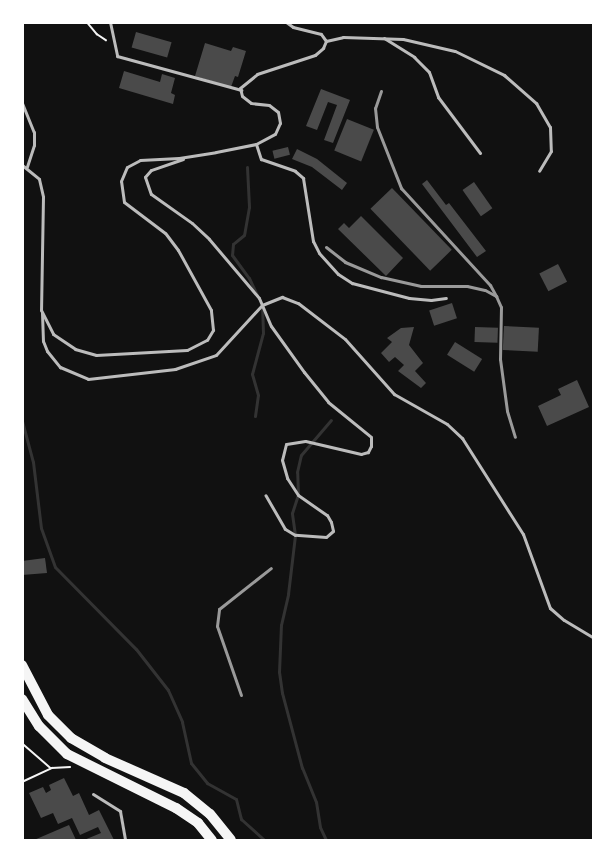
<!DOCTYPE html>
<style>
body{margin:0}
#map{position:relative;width:616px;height:863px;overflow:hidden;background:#111;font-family:"Sofia Sans Condensed",sans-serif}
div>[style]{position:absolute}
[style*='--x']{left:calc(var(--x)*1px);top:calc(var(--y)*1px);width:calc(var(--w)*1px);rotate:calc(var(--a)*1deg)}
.stream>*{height:3px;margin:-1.5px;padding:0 1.5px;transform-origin:1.5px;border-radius:1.5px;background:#333}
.building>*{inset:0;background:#4a4a4a;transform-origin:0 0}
.path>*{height:1.5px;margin:-0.75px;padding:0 0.75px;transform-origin:0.75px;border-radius:0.75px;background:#f5f5f5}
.service>*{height:3px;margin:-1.5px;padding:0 1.5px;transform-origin:1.5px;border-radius:1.5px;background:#bcbcbc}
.trunk>*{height:10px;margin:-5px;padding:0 5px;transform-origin:5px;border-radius:5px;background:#f5f5f5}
.rail>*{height:3px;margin:-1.5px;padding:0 1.5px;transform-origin:1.5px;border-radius:1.5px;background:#9a9a9a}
span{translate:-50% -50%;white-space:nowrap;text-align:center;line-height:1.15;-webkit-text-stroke:4.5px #fff;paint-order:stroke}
.frame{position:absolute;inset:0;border:24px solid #fff;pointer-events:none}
</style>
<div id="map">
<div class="stream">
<i style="--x:247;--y:167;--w:40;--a:87.1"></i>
<i style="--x:249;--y:207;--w:28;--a:100"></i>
<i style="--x:244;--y:235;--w:14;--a:141"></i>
<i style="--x:233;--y:244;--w:11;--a:95"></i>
<i style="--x:232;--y:255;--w:29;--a:54"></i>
<i style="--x:249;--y:278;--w:19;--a:65"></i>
<i style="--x:255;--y:416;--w:21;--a:-82"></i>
<i style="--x:258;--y:395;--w:22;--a:-106"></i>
<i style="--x:252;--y:374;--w:42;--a:-75"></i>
<i style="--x:263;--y:333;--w:26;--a:-92"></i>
<i style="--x:22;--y:421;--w:42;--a:75"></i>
<i style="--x:33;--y:462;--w:66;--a:83.1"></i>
<i style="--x:41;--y:528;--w:41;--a:70.3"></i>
<i style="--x:55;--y:567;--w:115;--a:45.4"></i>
<i style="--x:136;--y:649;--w:52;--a:52"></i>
<i style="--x:168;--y:690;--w:35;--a:66"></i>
<i style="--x:182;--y:722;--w:42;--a:77.6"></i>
<i style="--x:191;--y:763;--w:26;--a:51"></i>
<i style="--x:207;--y:783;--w:33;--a:29"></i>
<i style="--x:236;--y:799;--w:21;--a:76"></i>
<i style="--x:241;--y:819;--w:31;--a:42"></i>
<i style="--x:326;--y:840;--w:14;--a:-115"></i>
<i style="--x:320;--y:827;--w:25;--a:-99"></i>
<i style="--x:316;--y:802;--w:37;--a:-112"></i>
<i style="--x:302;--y:768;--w:78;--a:-104.9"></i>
<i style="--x:282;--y:693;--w:21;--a:-98"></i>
<i style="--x:279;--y:672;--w:47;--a:-87.6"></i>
<i style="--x:281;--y:625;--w:32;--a:-77"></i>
<i style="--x:288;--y:594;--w:59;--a:-83.2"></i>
<i style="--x:295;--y:535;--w:22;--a:-98"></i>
<i style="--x:292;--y:513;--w:19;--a:-72"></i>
<i style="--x:298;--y:495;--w:23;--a:-92"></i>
<i style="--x:297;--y:472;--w:17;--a:-77"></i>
<i style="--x:301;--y:455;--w:46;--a:-49.4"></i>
</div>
<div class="building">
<i style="left:136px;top:32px;width:37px;height:16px;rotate:16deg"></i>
<i style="clip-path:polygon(205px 43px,231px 51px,233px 47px,246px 51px,238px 77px,235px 76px,231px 87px,195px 76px)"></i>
<i style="clip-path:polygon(124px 71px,160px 82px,162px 74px,175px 78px,171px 93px,175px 95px,173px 104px,119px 88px)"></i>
<i style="clip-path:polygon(321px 89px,350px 100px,333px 143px,324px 140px,337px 105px,328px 102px,317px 130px,306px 126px)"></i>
<i style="left:347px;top:119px;width:29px;height:34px;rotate:22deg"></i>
<i style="left:288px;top:147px;width:8px;height:16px;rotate:76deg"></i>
<i style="clip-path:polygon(297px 149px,317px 159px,347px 183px,342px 190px,312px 167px,292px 159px)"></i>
<i style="clip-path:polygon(427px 180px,446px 205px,449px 203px,486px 251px,477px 257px,422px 184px)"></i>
<i style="left:474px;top:182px;width:32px;height:14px;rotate:55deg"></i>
<i style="left:392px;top:188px;width:86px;height:30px;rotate:46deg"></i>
<i style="clip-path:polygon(361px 216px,403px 258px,386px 276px,338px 229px,344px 223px,349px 228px)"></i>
<i style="left:558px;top:264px;width:20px;height:21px;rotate:63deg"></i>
<i style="left:452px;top:303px;width:16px;height:24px;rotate:72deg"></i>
<i style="left:504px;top:326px;width:35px;height:24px;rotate:3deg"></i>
<i style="clip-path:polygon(414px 327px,409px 345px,423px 363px,415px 371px,426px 383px,421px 388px,398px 371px,404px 365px,395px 357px,389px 362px,381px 353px,392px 342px,387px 338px,401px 328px)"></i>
<i style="left:475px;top:327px;width:23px;height:15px;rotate:2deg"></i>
<i style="left:455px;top:342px;width:32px;height:15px;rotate:32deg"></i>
<i style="clip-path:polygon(577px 380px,589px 407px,547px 426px,538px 406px,561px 395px,558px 389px)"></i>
<i style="clip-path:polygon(45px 558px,47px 573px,22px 575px,22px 561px)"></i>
<i style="clip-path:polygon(64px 778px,73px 796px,79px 793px,89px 815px,99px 810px,114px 840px,84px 840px,101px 833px,98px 827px,80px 835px,72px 818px,58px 824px,53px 813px,41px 818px,29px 793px,43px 787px,46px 793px,51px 790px,49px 785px)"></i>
<i style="clip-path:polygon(69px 825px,76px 840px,34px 840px)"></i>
</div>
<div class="path">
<i style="--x:87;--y:22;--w:16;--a:50"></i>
<i style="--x:97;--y:34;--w:11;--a:34"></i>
<i style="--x:22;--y:743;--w:38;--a:41"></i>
<i style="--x:22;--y:782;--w:33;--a:-25"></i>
<i style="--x:52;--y:768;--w:18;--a:-3"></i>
</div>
<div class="service">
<i style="--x:110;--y:22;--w:35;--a:78"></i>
<i style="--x:117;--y:56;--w:129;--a:15.3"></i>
<i style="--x:384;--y:38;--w:36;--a:32"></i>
<i style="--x:414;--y:57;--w:21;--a:45"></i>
<i style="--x:429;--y:72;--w:27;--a:70"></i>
<i style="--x:438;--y:97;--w:70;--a:53.1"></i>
<i style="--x:326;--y:41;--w:17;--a:-13"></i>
<i style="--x:343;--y:37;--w:60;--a:1.9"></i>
<i style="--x:403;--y:39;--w:53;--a:13"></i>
<i style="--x:455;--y:51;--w:55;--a:26.1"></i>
<i style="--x:504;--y:75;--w:43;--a:41.2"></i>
<i style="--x:536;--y:103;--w:28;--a:60"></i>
<i style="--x:550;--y:127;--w:24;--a:88"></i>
<i style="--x:551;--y:151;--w:23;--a:121"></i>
<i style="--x:22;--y:103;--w:31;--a:68"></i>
<i style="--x:34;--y:132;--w:13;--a:90"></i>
<i style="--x:34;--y:145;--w:23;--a:108"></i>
<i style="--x:256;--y:144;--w:16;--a:72"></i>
<i style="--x:261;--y:159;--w:36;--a:19"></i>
<i style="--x:295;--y:171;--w:11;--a:41"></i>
<i style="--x:303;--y:178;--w:64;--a:81"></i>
<i style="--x:313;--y:241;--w:13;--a:63"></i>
<i style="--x:319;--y:253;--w:28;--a:48"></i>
<i style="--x:338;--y:274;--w:17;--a:33"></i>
<i style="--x:352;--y:283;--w:59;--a:14.7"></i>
<i style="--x:409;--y:298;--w:22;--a:5"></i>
<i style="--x:431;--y:300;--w:15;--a:-8"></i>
<i style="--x:183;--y:159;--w:34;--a:161"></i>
<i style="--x:151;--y:170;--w:9;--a:131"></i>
<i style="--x:145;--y:177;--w:18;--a:71"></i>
<i style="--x:151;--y:194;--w:50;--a:35.3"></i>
<i style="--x:192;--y:223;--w:23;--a:43"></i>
<i style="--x:209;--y:239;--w:77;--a:49.7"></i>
<i style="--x:259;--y:298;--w:30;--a:67"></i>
<i style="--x:271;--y:326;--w:57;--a:54.3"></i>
<i style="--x:304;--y:372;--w:38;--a:51"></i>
<i style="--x:328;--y:402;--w:55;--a:39.1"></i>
<i style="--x:371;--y:437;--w:9;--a:90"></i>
<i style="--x:371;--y:446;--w:7;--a:117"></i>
<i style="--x:368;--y:452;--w:7;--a:164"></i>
<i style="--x:361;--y:454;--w:57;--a:-166.9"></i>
<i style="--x:305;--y:441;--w:19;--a:171"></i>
<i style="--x:286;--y:444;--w:16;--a:104"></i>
<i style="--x:282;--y:460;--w:19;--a:74"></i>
<i style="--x:287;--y:478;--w:20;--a:57"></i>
<i style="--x:298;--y:495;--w:35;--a:35"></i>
<i style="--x:327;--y:515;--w:8;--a:60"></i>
<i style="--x:331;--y:522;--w:9;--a:77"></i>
<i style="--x:333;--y:531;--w:9;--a:139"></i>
<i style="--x:326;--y:537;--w:31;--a:-176"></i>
<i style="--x:295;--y:535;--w:12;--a:-149"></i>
<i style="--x:285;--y:529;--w:39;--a:-120"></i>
<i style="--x:22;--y:165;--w:22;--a:39"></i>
<i style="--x:39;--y:179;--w:18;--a:77"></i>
<i style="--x:43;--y:197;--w:113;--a:91"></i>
<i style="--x:41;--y:310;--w:27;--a:63"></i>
<i style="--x:53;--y:334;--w:27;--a:34"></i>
<i style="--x:75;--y:349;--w:22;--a:16"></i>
<i style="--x:96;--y:355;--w:91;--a:-3.1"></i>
<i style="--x:187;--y:350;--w:22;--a:-27"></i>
<i style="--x:207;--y:340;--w:12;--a:-59"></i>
<i style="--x:213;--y:330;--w:20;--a:-96"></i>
<i style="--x:211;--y:310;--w:68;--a:-118.8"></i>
<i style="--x:178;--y:250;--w:21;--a:-127"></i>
<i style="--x:165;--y:233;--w:51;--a:-142.9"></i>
<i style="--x:124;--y:202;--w:21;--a:-98"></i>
<i style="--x:121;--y:181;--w:15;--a:-67"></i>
<i style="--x:127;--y:167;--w:15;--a:-28"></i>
<i style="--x:140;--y:160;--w:39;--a:-3"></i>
<i style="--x:179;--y:158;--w:37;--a:-9"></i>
<i style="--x:216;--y:152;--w:41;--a:-11.3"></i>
<i style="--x:256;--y:144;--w:21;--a:-28"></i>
<i style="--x:275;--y:134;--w:12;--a:-66"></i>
<i style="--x:280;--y:123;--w:11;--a:-100"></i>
<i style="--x:278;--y:112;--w:11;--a:-142"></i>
<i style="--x:269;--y:105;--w:18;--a:-174"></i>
<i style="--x:251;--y:103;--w:11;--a:-142"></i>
<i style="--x:242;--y:96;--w:8;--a:-104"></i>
<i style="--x:240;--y:88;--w:22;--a:-39"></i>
<i style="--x:257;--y:74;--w:61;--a:-18.1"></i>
<i style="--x:315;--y:55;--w:11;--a:-41"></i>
<i style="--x:323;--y:48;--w:8;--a:-67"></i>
<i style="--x:326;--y:41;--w:9;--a:-126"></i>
<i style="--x:321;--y:34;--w:29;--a:-166"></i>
<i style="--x:293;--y:27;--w:9;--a:-144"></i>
<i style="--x:42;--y:313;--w:28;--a:88"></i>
<i style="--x:43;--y:341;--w:11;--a:68"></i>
<i style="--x:47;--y:351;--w:21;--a:51"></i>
<i style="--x:60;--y:367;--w:30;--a:23"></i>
<i style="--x:88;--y:379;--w:88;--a:-6.6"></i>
<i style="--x:175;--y:369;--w:43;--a:-18.9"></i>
<i style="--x:216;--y:355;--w:68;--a:-47.4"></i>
<i style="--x:262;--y:305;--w:22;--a:-22"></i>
<i style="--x:282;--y:297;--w:17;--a:21"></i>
<i style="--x:298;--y:303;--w:59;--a:37.5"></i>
<i style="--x:345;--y:339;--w:74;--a:48.3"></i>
<i style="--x:394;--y:394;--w:61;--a:29.5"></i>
<i style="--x:447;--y:424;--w:21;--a:43"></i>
<i style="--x:462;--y:438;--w:114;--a:57.6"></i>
<i style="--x:523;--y:534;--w:79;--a:70"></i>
<i style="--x:550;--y:608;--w:18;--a:41"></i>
<i style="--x:564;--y:620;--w:35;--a:31"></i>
<i style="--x:93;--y:794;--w:32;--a:32"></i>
<i style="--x:120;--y:811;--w:29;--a:80"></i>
</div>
<div class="trunk">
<i style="--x:22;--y:665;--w:56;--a:62.5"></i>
<i style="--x:48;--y:715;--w:33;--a:45"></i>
<i style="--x:71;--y:738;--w:39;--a:30"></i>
<i style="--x:105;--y:758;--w:86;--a:23.9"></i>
<i style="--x:184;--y:793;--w:33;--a:39"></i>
<i style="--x:210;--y:814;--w:33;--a:51"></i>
<i style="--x:22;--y:699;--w:32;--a:58"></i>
<i style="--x:39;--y:726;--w:40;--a:45"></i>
<i style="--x:67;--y:754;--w:122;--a:26.4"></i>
<i style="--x:176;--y:808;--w:27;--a:34"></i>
<i style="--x:198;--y:823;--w:22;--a:51"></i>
</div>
<div class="rail">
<i style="--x:381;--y:91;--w:18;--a:109"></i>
<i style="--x:375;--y:108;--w:19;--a:84"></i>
<i style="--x:377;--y:127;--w:66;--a:68.5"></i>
<i style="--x:401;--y:188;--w:132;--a:47.5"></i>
<i style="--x:490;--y:285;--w:13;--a:61"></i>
<i style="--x:326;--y:247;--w:24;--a:38"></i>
<i style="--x:345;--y:262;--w:39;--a:23"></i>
<i style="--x:381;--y:277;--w:41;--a:12.7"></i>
<i style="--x:421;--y:286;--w:46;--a:0"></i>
<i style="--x:467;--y:286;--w:18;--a:13"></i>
<i style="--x:485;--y:290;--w:13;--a:29"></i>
<i style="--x:496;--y:296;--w:12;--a:66"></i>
<i style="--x:501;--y:307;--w:52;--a:91.1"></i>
<i style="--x:500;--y:359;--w:52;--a:82.3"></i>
<i style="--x:507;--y:411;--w:27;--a:73"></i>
<i style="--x:241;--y:695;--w:73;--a:-109.2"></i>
<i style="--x:217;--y:626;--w:17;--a:-83"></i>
<i style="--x:219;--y:609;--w:66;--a:-38.3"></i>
</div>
<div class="frame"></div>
</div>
